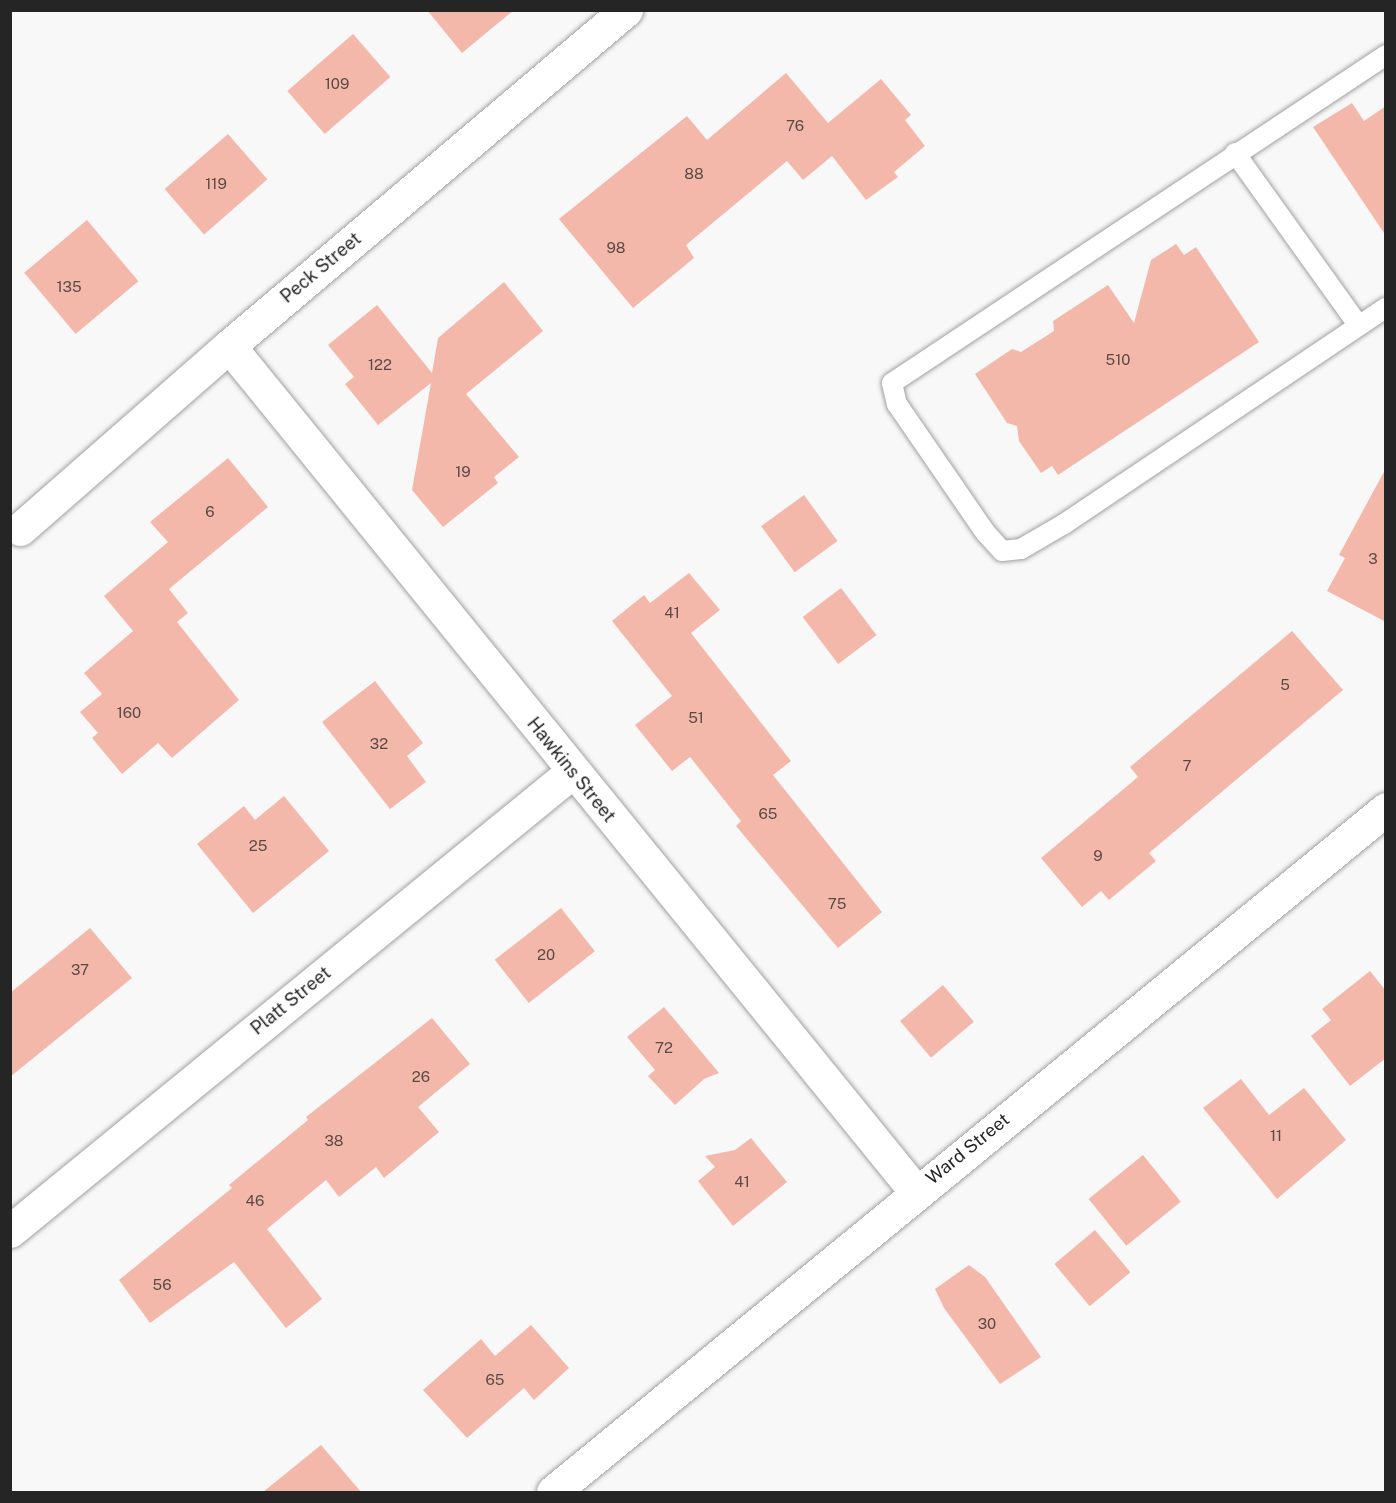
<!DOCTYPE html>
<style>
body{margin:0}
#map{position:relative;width:1396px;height:1503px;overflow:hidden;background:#f8f8f9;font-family:"Public Sans",sans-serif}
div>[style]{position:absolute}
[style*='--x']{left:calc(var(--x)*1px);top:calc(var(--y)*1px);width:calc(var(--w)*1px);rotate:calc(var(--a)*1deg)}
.building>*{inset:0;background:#f4b8ab;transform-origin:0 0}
.roads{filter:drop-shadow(0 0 2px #a1a1a2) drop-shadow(0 0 2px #a1a1a2)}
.service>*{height:20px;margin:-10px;padding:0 10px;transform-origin:10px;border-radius:10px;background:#fff}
.minor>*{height:33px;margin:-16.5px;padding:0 16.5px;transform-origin:16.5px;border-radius:16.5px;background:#fff}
span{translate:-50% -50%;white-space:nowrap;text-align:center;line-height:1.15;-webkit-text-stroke:4.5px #fff;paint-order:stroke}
.number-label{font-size:15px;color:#594a46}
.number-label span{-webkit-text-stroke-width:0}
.street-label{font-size:18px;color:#252525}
.frame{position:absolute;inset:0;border:12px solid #252525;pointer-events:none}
</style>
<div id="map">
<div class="building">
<i style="clip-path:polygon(427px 10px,514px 10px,462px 53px)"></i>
<i style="left:353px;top:34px;width:57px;height:87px;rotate:49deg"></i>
<i style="clip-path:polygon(786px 73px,828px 123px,881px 79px,911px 115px,905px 120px,925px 146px,894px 172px,898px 177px,866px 200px,832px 156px,803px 180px,787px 161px,686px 245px,694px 258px,633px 308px,559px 219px,687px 116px,707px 140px)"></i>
<i style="clip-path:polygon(1352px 103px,1364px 121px,1386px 106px,1386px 236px,1313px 127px)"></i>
<i style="left:228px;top:134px;width:60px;height:84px;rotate:49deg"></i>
<i style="left:87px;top:220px;width:80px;height:82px;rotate:50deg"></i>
<i style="clip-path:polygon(1176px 244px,1184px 255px,1196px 247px,1259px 342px,1058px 475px,1052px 466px,1041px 473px,1019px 441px,1017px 426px,1007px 423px,975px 374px,1012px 349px,1021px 352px,1054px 331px,1053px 321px,1108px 285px,1134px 323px,1151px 260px)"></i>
<i style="clip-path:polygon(504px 282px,543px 331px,466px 394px,519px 457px,494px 477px,498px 483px,443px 527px,412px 490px,431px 383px,378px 425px,345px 384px,354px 377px,328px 345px,377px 305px,432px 373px,438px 338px)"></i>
<i style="clip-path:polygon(228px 458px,268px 507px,169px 589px,188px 613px,177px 622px,239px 700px,172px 758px,158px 743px,122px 774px,92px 738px,98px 733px,80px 712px,102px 694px,84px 673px,133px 631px,104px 596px,168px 542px,150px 522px)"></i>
<i style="clip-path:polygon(1386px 468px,1386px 622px,1327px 591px,1345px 558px,1339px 555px)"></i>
<i style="left:804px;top:495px;width:57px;height:53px;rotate:54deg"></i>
<i style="clip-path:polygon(689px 573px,720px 610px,691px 633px,791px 761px,773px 775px,882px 912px,838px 948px,736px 826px,741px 821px,690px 757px,672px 771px,635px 725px,672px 696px,612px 621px,644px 595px,650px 603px)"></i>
<i style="left:841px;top:588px;width:59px;height:48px;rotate:53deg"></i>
<i style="clip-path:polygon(1292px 631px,1343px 690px,1149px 853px,1156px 861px,1109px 900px,1101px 891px,1082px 907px,1041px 858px,1138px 777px,1130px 767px)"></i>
<i style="clip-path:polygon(375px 681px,423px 743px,407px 756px,426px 782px,390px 809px,322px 722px)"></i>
<i style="clip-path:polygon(284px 796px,329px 851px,253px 913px,197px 844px,244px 806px,255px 820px)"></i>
<i style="left:561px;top:908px;width:55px;height:84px;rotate:52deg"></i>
<i style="clip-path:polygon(90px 928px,132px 978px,10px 1077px,10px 993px)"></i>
<i style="clip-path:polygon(1370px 971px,1386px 991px,1386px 1058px,1350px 1086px,1311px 1036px,1331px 1020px,1322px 1009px)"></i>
<i style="left:943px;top:985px;width:48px;height:56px;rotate:50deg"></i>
<i style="clip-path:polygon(664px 1007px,719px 1073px,704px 1079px,675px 1105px,648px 1076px,655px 1070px,627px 1037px)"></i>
<i style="clip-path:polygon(432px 1018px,470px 1064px,418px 1107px,439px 1132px,384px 1178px,376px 1167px,339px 1197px,326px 1180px,267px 1229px,322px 1299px,286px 1328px,234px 1262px,150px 1323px,119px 1280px,232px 1188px,229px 1185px,308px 1120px,306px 1117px)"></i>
<i style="clip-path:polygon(1241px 1079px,1269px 1115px,1304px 1088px,1346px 1140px,1277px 1199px,1203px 1108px)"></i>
<i style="clip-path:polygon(751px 1138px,787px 1182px,733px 1226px,698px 1181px,715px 1167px,705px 1156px,735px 1150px)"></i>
<i style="left:1143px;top:1155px;width:60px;height:70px;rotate:51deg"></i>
<i style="left:1095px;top:1230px;width:55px;height:53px;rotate:50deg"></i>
<i style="clip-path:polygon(969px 1265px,985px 1277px,1041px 1357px,1000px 1384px,944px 1308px,935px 1289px)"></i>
<i style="clip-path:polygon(531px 1325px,569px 1368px,534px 1400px,524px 1388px,467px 1438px,423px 1390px,481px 1339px,495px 1356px)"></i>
<i style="clip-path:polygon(321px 1445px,361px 1492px,263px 1492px)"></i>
</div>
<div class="roads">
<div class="service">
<i style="--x:1386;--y:55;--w:593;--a:146.42"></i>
<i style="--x:892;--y:383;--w:22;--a:77"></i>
<i style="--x:897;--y:404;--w:155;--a:55.5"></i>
<i style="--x:985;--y:532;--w:25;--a:48"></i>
<i style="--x:1002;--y:551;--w:19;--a:-6"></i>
<i style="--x:1021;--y:549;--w:50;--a:-30.2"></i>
<i style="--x:1064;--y:524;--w:388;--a:-33.9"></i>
<i style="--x:1235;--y:153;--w:211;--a:54.4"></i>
</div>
<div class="minor">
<i style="--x:229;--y:346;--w:1090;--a:50.92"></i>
<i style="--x:20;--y:529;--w:278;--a:-41.2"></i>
<i style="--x:229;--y:346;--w:520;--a:-40.24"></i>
<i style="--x:10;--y:1231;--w:726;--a:-39.24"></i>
<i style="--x:553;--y:1492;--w:1077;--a:-39.35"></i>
</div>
</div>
<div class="number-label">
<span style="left:337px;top:84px">109</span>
<span style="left:795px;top:126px">76</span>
<span style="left:694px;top:174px">88</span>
<span style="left:216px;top:184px">119</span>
<span style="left:616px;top:248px">98</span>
<span style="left:69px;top:287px">135</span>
<span style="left:1118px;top:360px">510</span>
<span style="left:380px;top:365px">122</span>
<span style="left:463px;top:472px">19</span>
<span style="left:210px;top:512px">6</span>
<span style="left:1373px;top:559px">3</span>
<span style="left:672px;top:613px">41</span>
<span style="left:1285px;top:685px">5</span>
<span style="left:129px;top:713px">160</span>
<span style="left:696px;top:718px">51</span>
<span style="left:379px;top:744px">32</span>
<span style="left:1187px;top:766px">7</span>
<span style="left:768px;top:814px">65</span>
<span style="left:258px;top:846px">25</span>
<span style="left:1098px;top:856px">9</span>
<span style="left:837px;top:904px">75</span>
<span style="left:546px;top:955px">20</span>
<span style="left:80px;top:970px">37</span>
<span style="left:664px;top:1048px">72</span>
<span style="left:421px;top:1077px">26</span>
<span style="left:1276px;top:1136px">11</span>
<span style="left:334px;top:1141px">38</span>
<span style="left:742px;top:1182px">41</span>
<span style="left:255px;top:1201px">46</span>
<span style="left:162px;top:1285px">56</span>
<span style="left:987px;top:1324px">30</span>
<span style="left:495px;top:1380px">65</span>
</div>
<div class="street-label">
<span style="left:321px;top:268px;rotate:-40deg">Peck Street</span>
<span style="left:571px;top:770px;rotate:51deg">Hawkins Street</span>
<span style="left:291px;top:1001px;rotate:-39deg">Platt Street</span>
<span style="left:968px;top:1149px;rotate:-39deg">Ward Street</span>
</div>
<div class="frame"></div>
</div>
